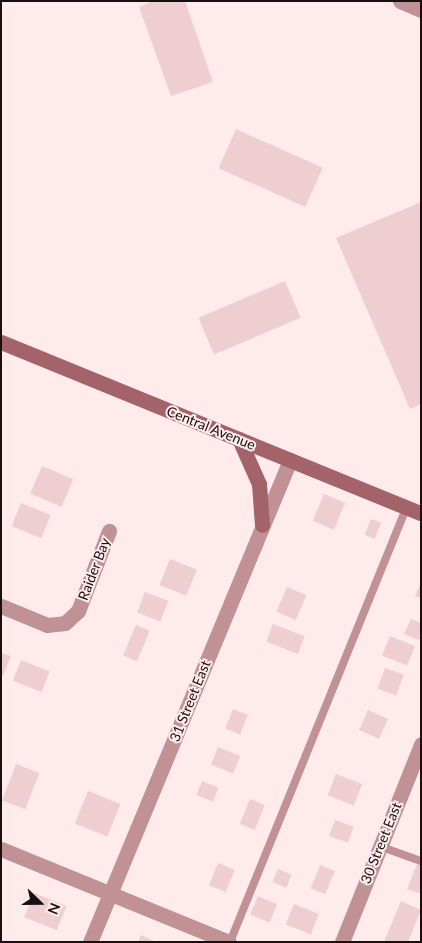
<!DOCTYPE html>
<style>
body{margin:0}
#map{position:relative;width:422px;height:943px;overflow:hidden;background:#ffebec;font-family:Lato,sans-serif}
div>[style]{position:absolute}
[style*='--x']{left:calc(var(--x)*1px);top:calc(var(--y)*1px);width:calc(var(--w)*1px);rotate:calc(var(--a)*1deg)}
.building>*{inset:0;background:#eeced0;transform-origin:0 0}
.lane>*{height:8px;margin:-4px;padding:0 4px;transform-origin:4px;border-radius:4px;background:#c09195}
.street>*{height:15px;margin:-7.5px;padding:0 7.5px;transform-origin:7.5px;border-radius:7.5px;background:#c09195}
.secondary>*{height:15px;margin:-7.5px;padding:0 7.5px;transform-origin:7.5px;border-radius:7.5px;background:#a4626a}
span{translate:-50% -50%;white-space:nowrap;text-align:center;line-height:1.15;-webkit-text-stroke:4px #ffebec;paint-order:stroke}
.street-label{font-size:14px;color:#190f10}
.frame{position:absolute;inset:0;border:2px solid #190f10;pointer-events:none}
.north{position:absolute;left:15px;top:878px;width:50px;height:50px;-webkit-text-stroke:4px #ffebec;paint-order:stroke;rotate:112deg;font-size:14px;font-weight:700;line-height:20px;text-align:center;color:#190f10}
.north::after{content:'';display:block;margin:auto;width:18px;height:22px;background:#190f10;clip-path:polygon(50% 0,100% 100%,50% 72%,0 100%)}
</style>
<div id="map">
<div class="building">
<i style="clip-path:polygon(153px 1px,185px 1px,213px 82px,171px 96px,139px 7px)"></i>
<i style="left:236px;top:129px;width:95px;height:43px;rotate:24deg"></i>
<i style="clip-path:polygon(421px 202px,421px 404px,410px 409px,336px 238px)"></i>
<i style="left:285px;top:281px;width:40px;height:94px;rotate:67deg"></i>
<i style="left:42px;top:466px;width:34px;height:30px;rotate:23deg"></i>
<i style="left:324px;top:494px;width:23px;height:29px;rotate:23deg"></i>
<i style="left:21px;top:503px;width:32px;height:25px;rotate:22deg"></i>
<i style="left:371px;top:519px;width:11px;height:17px;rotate:22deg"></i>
<i style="left:170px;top:559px;width:29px;height:28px;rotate:22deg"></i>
<i style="clip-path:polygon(421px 582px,421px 598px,415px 596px)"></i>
<i style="left:287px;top:587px;width:21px;height:27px;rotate:23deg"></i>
<i style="left:145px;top:592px;width:25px;height:22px;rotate:21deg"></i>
<i style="clip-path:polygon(411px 619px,421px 623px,419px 640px,404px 634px)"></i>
<i style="left:273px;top:624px;width:34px;height:19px;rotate:21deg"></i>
<i style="left:136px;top:625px;width:15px;height:33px;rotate:23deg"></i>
<i style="left:390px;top:636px;width:27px;height:21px;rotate:22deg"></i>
<i style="clip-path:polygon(1px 653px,11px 656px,3px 676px,1px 676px)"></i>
<i style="left:21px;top:660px;width:31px;height:22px;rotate:22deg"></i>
<i style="left:385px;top:668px;width:20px;height:22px;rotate:20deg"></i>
<i style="left:233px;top:709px;width:16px;height:21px;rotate:22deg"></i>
<i style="left:368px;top:710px;width:22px;height:22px;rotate:24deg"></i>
<i style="left:218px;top:747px;width:24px;height:19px;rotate:22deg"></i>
<i style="left:16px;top:764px;width:25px;height:39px;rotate:21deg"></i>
<i style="left:336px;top:774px;width:28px;height:23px;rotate:21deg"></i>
<i style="left:202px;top:781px;width:18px;height:15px;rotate:22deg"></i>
<i style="left:88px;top:791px;width:35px;height:35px;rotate:22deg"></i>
<i style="left:250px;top:799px;width:16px;height:27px;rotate:22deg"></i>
<i style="left:335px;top:820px;width:20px;height:17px;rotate:20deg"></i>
<i style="left:218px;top:863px;width:18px;height:24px;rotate:22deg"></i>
<i style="clip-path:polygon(417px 864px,421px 866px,421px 894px,407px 889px)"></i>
<i style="left:320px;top:865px;width:16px;height:25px;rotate:22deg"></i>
<i style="left:278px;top:869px;width:15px;height:14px;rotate:23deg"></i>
<i style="left:34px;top:893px;width:35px;height:26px;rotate:22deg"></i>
<i style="left:258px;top:896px;width:21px;height:20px;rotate:23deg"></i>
<i style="clip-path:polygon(401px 901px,421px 910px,408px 942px,384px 942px)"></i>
<i style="left:294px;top:904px;width:27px;height:22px;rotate:22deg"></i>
<i style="clip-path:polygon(141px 935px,156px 942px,138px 942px)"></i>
</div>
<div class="lane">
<i style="--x:379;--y:846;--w:45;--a:19.7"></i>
<i style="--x:230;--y:942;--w:470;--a:-67.9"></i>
</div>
<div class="street">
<i style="--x:400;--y:1;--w:23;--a:23"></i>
<i style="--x:1;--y:606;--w:50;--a:22.4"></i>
<i style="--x:47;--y:625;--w:18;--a:-6"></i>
<i style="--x:65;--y:623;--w:18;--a:-43"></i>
<i style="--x:78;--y:611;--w:86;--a:-68.8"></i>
<i style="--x:1;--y:849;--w:246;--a:22.2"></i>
<i style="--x:90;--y:942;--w:522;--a:-67.46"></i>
<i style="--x:342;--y:942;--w:213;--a:-68.2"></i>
</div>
<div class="secondary">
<i style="--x:1;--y:342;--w:453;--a:22.2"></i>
<i style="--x:239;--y:439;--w:49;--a:66"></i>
<i style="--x:259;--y:484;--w:41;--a:85.8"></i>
</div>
<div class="street-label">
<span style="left:211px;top:428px;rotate:22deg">Central Avenue</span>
<span style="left:94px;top:569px;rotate:-69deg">Raider Bay</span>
<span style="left:190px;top:701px;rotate:-68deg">31 Street East</span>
<span style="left:381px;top:843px;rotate:-68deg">30 Street East</span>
</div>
<div class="frame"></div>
<div class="north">N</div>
</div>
